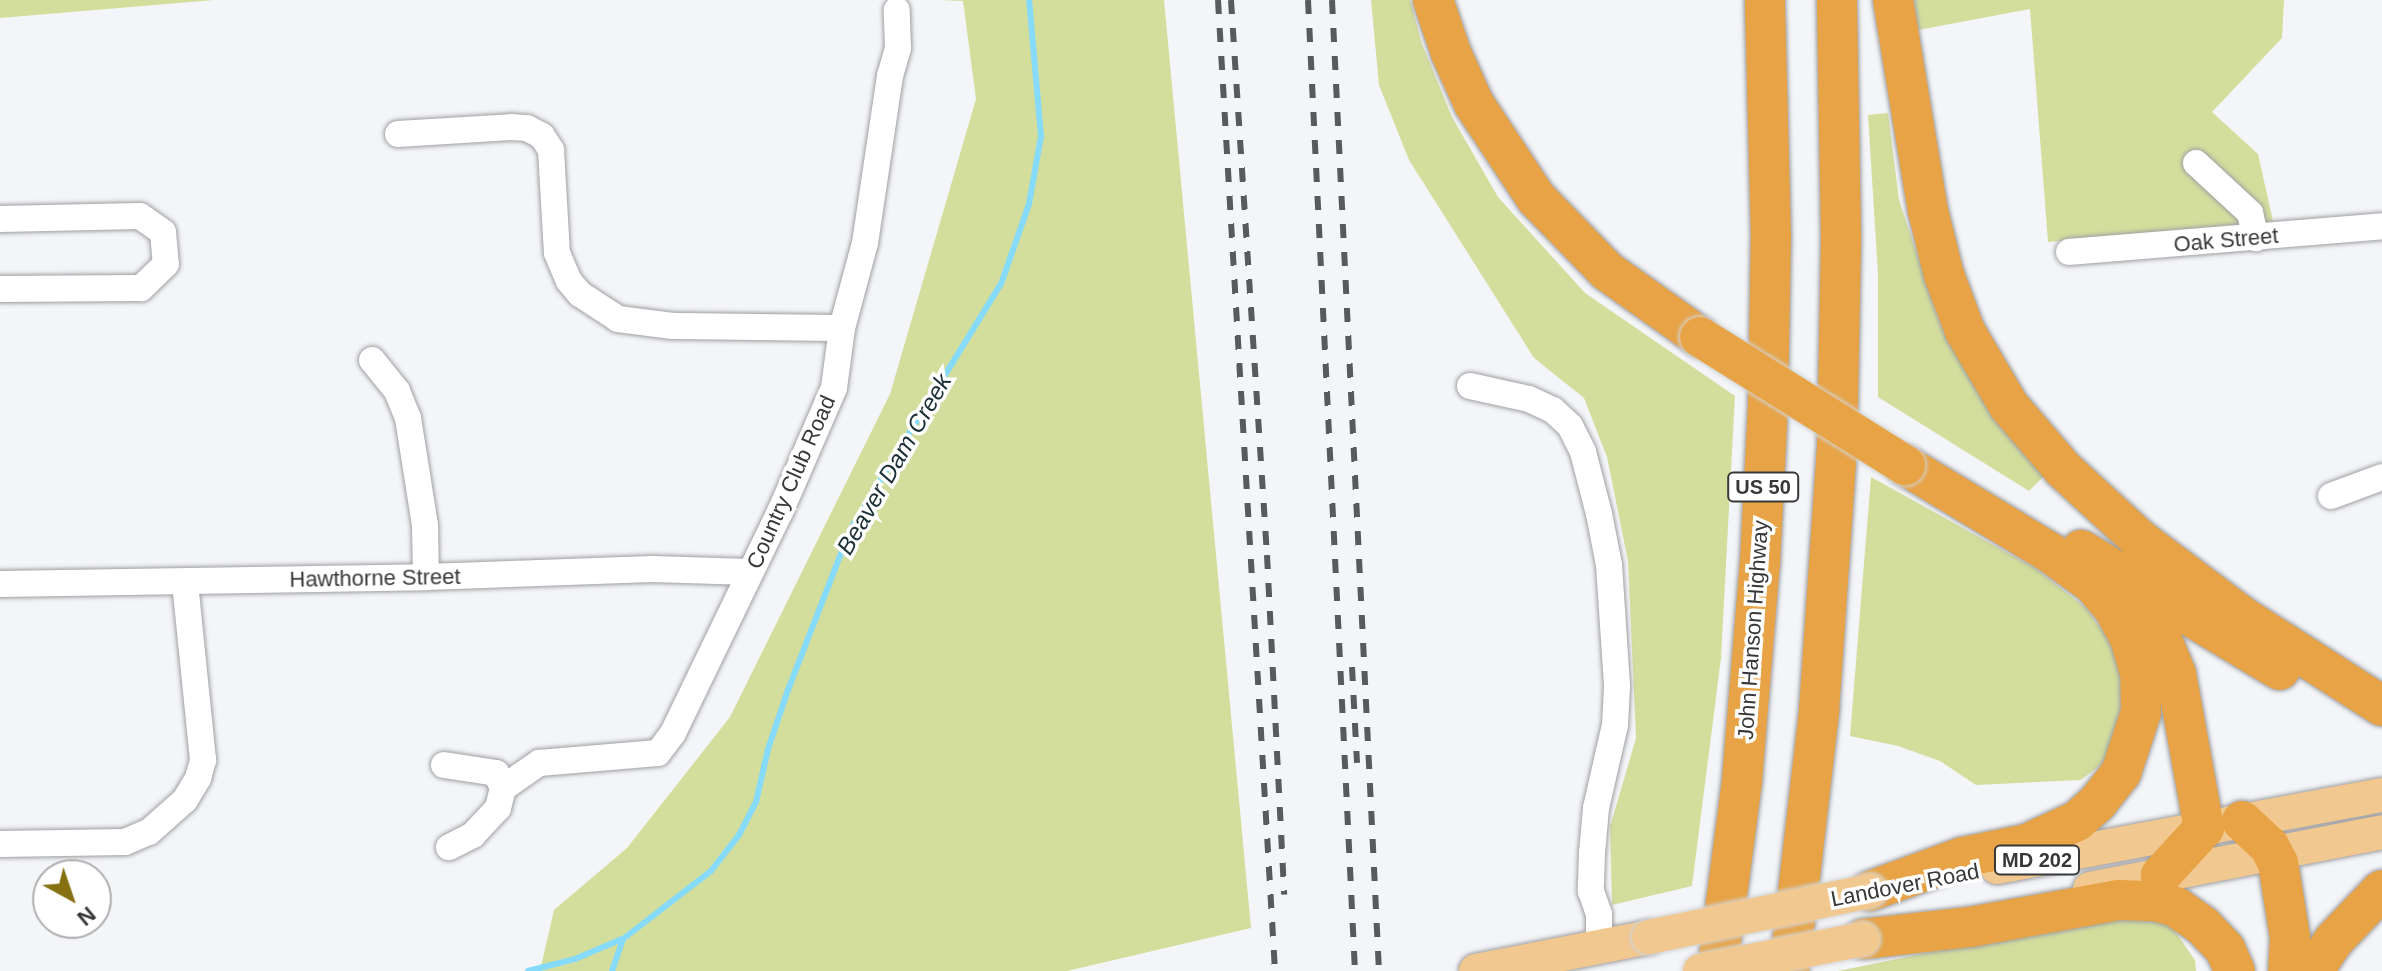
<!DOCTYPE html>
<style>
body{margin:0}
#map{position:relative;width:2382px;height:971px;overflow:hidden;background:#f4f5f8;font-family:Helvetica,sans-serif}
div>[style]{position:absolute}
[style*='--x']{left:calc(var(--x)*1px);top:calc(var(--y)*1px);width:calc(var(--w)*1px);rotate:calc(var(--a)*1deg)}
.green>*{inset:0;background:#d3de9d}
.stream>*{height:6px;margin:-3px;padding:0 3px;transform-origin:3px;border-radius:3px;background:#86dafa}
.roads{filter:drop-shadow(0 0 2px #9fa0a3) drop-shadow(0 0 2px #9fa0a3)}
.minor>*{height:26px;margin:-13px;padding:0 13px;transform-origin:13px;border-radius:13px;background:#fff}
.major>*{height:34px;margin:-17px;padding:0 17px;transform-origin:17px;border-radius:17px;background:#f1c88f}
.highway>*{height:40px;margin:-20px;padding:0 20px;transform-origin:20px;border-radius:20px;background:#e7a345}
.rail>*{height:6px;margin-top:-3px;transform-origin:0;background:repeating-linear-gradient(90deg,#595a5b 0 14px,transparent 0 28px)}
.bridges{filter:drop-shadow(0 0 2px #d3d3d3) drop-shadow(0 0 2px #d3d3d3)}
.major-bridge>*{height:34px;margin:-17px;padding:0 17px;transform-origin:17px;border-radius:17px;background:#f1c88f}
.highway-bridge>*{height:40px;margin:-20px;padding:0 20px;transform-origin:20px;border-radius:20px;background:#e7a345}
span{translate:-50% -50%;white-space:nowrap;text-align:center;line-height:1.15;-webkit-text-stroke:7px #fff;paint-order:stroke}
.shield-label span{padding:2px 6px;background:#fff;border:2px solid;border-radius:6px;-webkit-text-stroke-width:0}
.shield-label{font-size:20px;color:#373839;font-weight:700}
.street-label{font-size:22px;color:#373839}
.water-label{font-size:24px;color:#1b2f36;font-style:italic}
.north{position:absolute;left:32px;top:859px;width:80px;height:80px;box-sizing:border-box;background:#fff;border:2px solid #afafb0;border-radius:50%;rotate:140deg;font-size:22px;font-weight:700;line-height:32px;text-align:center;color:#373839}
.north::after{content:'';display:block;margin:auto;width:28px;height:36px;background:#867111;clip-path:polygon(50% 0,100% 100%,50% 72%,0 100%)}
</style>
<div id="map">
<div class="green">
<i style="clip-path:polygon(0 0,214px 0,0 18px)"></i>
<i style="clip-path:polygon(940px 0,1164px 0,1251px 928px,1067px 971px,540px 971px,554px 910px,627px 848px,730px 717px,890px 394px,976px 99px,963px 1px)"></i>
<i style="clip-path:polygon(1371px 0,1410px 0,1422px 44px,1452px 117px,1498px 197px,1585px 293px,1735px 396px,1721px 658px,1692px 886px,1612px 905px,1610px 827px,1636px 738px,1628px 561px,1607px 457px,1584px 398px,1534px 358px,1409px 160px,1379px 85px)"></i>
<i style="clip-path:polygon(1914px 0,2284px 0,2282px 38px,2212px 112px,2258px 154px,2273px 221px,2048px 242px,2030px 9px,1918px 30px)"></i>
<i style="clip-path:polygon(1888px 113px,1899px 200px,1940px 324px,1990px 410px,2045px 475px,2029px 491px,1878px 397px,1878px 274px,1868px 115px)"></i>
<i style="clip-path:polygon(1871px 477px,2035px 568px,2086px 608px,2120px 655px,2130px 705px,2112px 756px,2081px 780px,1976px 785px,1940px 761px,1898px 746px,1850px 736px)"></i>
<i style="clip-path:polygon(2151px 914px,2172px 927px,2195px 960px,2196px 971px,1838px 971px,2113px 915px)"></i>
</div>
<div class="stream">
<i style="--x:528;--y:971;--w:49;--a:-14.3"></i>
<i style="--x:575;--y:959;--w:51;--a:-23.1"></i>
<i style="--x:612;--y:971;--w:34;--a:-71"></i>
<i style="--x:623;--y:939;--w:111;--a:-37.7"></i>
<i style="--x:711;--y:871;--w:46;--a:-52.1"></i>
<i style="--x:739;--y:835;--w:37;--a:-63"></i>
<i style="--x:756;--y:802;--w:54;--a:-77.2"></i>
<i style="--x:768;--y:749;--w:62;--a:-71.3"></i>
<i style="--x:788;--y:690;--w:172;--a:-68.8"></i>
<i style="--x:850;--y:530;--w:289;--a:-58.5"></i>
<i style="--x:1001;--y:284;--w:85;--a:-70.7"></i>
<i style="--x:1029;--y:204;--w:69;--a:-80"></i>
<i style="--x:1041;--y:136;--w:137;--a:-95"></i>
</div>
<div class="roads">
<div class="minor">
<i style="--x:398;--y:134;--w:113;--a:-3.5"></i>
<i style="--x:511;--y:127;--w:16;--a:4"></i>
<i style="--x:527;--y:128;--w:17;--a:28"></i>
<i style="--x:542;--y:136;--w:17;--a:57"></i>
<i style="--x:551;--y:150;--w:103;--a:86.7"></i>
<i style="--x:557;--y:253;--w:30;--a:67"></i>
<i style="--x:569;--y:281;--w:17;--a:50"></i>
<i style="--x:580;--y:294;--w:45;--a:33.3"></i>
<i style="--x:618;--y:319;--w:55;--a:7.3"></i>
<i style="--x:673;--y:326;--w:169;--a:0.7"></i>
<i style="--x:2196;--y:163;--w:74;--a:42.8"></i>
<i style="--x:2250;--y:213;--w:26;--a:77"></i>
<i style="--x:0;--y:219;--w:140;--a:-1.2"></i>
<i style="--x:140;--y:216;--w:28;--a:35"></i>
<i style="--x:163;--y:232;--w:32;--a:85"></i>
<i style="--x:166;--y:264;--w:35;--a:136"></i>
<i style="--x:141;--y:288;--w:141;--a:179.6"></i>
<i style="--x:2069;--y:252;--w:314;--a:-4.7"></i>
<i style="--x:372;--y:360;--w:40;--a:51"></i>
<i style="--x:397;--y:391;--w:29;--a:68"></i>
<i style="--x:408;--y:418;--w:108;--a:81"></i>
<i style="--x:425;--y:525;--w:52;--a:88.9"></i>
<i style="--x:1470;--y:386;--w:60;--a:12.4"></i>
<i style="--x:1529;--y:399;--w:26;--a:25"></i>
<i style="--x:1553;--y:410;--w:23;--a:43"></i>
<i style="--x:1570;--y:426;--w:29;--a:63"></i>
<i style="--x:1583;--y:452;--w:64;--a:75.5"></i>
<i style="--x:1599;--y:514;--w:52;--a:78.9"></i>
<i style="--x:1609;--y:565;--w:122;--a:86.2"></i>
<i style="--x:1617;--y:687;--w:38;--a:93"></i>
<i style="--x:1615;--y:725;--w:85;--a:102.9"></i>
<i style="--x:1596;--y:808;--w:45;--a:95.1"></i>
<i style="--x:1592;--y:853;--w:38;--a:92"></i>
<i style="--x:1591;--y:891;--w:24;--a:71"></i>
<i style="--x:1599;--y:914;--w:32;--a:90"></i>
<i style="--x:2331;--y:496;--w:54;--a:-20.4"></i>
<i style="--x:0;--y:584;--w:426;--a:-0.9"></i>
<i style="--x:426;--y:577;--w:226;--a:-2"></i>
<i style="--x:652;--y:569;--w:98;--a:1.8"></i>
<i style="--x:444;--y:765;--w:53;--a:8.7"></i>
<i style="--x:496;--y:773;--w:17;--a:65"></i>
<i style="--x:503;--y:788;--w:21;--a:104"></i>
<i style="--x:498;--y:808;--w:37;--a:133"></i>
<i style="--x:473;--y:835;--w:27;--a:153"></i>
<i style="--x:503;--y:788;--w:44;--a:-34.8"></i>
<i style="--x:539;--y:763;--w:119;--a:-4.8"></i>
<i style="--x:658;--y:753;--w:25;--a:-53"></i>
<i style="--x:673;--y:733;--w:246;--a:-64.2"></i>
<i style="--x:780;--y:512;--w:135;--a:-66.5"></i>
<i style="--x:834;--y:388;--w:61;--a:-82.4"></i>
<i style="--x:842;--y:328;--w:88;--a:-74.9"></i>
<i style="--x:865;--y:243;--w:169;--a:-81.5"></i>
<i style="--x:890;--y:76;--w:29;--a:-74"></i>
<i style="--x:898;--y:48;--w:38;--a:-92"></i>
<i style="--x:0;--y:844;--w:125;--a:-0.9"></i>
<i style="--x:125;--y:842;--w:26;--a:-23"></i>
<i style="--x:149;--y:832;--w:48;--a:-41.6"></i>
<i style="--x:185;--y:800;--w:26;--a:-59"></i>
<i style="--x:198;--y:778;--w:19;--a:-74"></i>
<i style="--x:203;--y:760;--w:179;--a:-95.8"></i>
</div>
<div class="major">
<i style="--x:1997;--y:867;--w:392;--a:-10.6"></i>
<i style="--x:2090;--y:889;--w:298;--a:-11"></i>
<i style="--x:1476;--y:971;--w:176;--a:-11.1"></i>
</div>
<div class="highway">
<i style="--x:1433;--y:0;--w:56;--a:71.2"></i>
<i style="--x:1451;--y:53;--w:56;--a:65.7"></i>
<i style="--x:1474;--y:104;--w:113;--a:56.6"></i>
<i style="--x:1536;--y:198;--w:102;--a:45.8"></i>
<i style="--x:1607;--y:271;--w:114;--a:35.4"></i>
<i style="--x:1893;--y:0;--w:214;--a:80.6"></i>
<i style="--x:1928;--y:211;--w:66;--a:76"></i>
<i style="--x:1944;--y:275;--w:60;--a:69.4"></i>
<i style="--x:1965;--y:331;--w:87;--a:59.6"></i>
<i style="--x:2009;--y:406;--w:83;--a:49.4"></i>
<i style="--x:2063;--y:469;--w:103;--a:42.6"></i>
<i style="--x:2139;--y:539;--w:130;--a:36.9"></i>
<i style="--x:2243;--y:617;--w:165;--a:32.6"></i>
<i style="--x:2081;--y:550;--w:232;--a:31.1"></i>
<i style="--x:2131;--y:587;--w:36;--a:54"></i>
<i style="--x:2152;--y:616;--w:63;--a:67.5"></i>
<i style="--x:2176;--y:674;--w:157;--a:79.7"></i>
<i style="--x:2204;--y:828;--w:64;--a:132.5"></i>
<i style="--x:2242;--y:821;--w:37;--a:43"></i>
<i style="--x:2269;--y:846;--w:19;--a:62"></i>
<i style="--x:2278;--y:863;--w:75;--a:80.8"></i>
<i style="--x:2290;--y:937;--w:34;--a:93"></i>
<i style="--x:1870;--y:891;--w:99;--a:-20.1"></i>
<i style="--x:1963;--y:857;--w:65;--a:-11.5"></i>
<i style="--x:2027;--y:844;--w:55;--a:-24.7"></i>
<i style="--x:2077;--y:821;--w:28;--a:-42"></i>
<i style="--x:2098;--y:802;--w:37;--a:-52"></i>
<i style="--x:2121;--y:773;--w:64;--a:-71.8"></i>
<i style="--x:2141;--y:712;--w:39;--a:-91"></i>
<i style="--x:2140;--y:673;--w:36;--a:-106"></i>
<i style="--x:2130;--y:638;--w:33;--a:-119"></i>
<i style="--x:2114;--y:609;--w:31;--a:-130"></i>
<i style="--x:2094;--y:585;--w:56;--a:-143.7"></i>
<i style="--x:2049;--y:552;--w:168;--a:-148.9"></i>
<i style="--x:1863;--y:939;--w:108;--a:-6.4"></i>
<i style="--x:1970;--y:927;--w:151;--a:-10.3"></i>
<i style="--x:2119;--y:900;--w:37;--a:2"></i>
<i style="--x:2156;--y:901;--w:21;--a:17"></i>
<i style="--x:2176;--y:907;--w:33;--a:35"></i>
<i style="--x:2203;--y:926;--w:32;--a:46"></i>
<i style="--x:2225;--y:949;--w:24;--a:66"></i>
<i style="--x:1717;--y:971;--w:193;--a:-82.5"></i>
<i style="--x:1742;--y:780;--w:219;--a:-85.3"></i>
<i style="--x:1760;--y:562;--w:158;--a:-87.1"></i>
<i style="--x:1768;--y:404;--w:167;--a:-89"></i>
<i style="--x:1771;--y:237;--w:237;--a:-91.5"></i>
<i style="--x:1789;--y:971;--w:262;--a:-83.4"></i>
<i style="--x:1819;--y:711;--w:263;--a:-86.1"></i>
<i style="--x:1837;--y:449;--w:213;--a:-88.9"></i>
<i style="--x:1841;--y:236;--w:236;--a:-91"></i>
<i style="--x:2313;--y:971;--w:37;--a:-56"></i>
<i style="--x:2334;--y:940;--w:69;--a:-46.2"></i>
</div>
</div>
<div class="rail">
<i style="--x:1218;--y:0;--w:973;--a:86.64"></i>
<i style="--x:1231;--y:0;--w:556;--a:86.29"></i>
<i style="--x:1267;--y:555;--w:340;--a:87.1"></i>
<i style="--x:1308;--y:0;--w:972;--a:87.23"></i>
<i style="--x:1332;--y:0;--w:972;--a:87.23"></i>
<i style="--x:1352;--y:667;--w:96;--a:87"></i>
</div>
<div class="bridges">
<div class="major-bridge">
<i style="--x:1649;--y:937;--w:226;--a:-11.8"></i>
<i style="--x:1700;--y:971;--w:166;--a:-11.1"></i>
</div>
<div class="highway-bridge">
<i style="--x:1700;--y:337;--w:242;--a:32"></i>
</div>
</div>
<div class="shield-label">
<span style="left:1763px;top:487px">US 50</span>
<span style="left:2037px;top:860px">MD 202</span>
</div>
<div class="street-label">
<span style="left:2226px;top:240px;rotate:-5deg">Oak Street</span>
<span style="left:791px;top:482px;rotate:-66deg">Country Club Road</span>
<span style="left:375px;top:578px;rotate:-1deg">Hawthorne Street</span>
<span style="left:1753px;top:630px;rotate:-86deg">John Hanson Highway</span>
<span style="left:1905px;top:885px;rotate:-11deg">Landover Road</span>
</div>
<div class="water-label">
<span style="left:894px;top:464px;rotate:-60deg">Beaver Dam Creek</span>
</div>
<div class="north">N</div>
</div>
